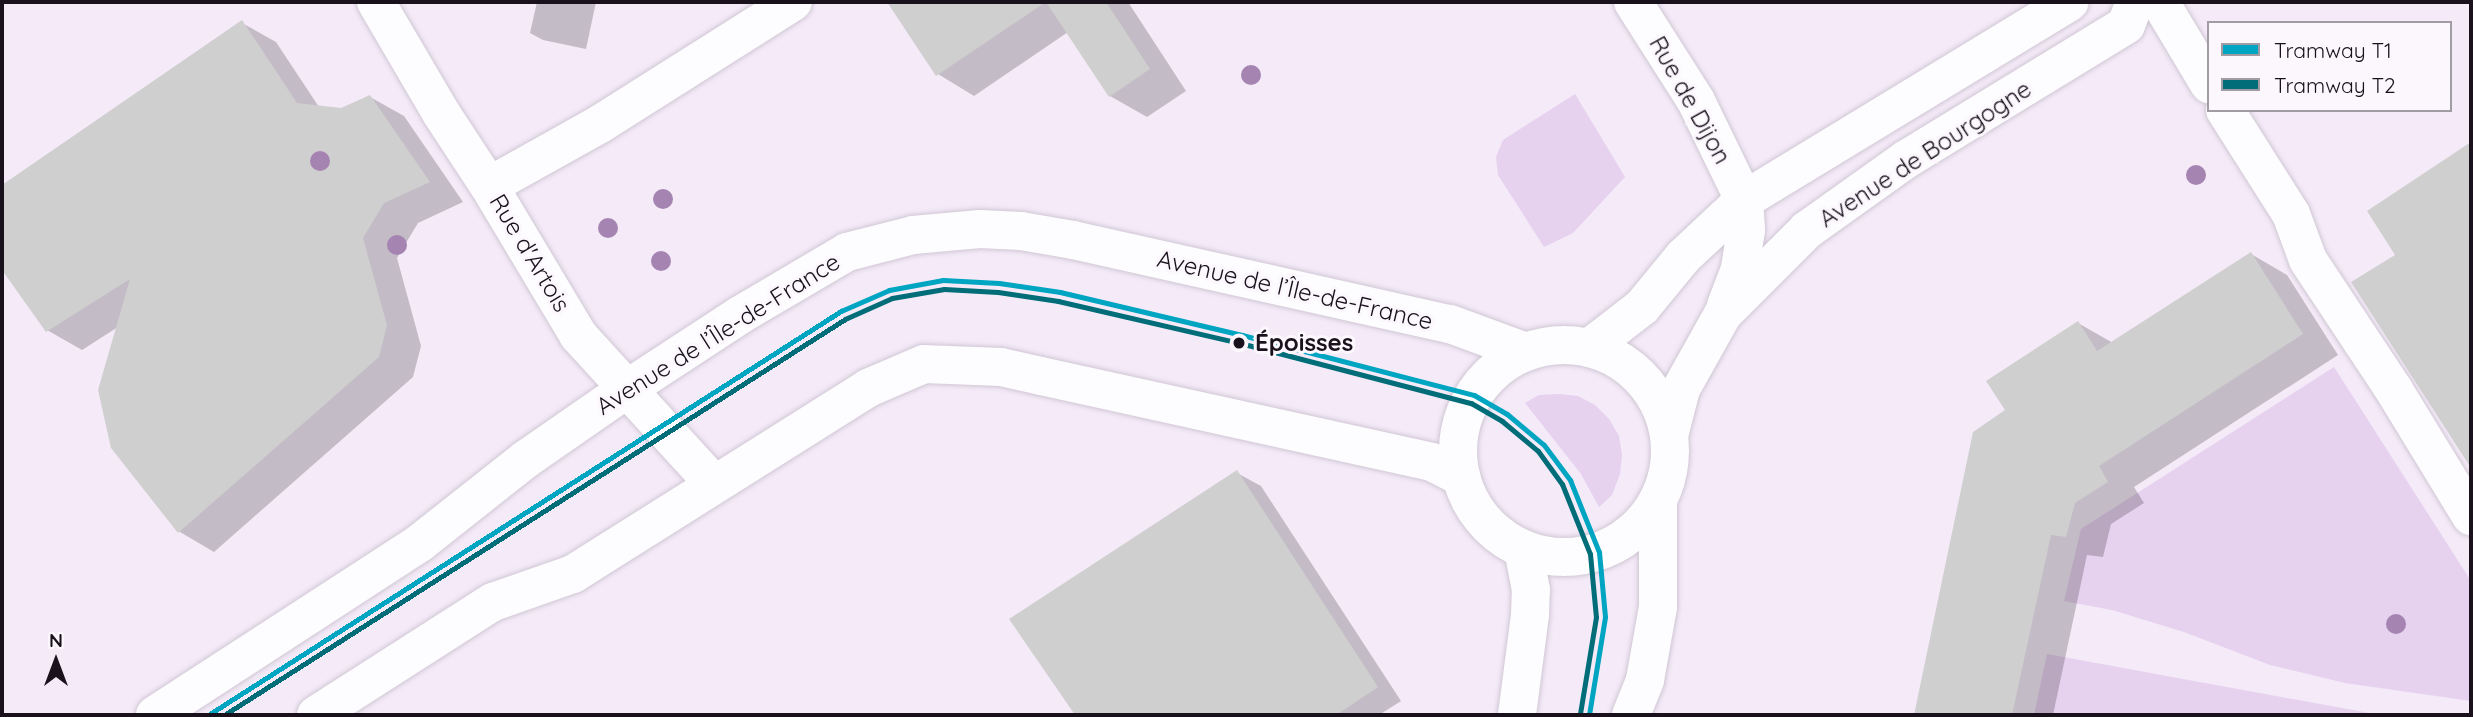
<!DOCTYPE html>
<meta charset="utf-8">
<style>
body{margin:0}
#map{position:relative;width:2473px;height:717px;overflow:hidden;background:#f4eaf8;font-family:Quicksand,sans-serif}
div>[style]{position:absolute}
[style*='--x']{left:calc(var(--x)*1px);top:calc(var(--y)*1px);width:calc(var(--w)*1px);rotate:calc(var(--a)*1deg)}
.green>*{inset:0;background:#e6d1ef}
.shadow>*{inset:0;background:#0003}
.building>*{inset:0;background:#d0cfcf}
.roads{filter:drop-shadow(0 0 2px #d0c7d4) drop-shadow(0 0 2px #d0c7d4)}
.minor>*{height:38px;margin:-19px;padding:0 19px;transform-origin:19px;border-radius:19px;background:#fdfcfe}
.minor>.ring{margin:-19px;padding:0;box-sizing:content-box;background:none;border:38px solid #fdfcfe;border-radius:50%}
.tram-1>*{height:5px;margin:-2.5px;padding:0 2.5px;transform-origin:2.5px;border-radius:2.5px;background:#00a5c2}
.tram-2>*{height:5px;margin:-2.5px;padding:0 2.5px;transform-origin:2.5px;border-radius:2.5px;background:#006d78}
.trees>*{width:20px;height:20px;margin:-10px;border-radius:50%;background:#a584b2}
.dots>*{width:19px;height:19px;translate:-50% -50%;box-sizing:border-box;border:4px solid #fbf7fd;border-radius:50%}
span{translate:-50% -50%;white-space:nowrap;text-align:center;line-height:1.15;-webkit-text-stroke:6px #fbf7fd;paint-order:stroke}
.street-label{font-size:24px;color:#19121d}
.stop-label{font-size:24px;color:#19121d;font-weight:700}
.left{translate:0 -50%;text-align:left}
.frame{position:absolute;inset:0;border:4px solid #19121d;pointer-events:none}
.legend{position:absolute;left:2207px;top:21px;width:245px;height:91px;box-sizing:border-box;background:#fbf7fd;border:2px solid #a19ba3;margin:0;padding:9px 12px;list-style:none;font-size:21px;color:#19121d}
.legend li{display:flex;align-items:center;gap:14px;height:35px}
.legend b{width:35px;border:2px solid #a19ba3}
.north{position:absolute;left:21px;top:626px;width:70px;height:70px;-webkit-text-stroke:5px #fbf7fd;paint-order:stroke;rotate:0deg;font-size:19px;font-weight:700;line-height:28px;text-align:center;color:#19121d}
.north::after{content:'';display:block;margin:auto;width:24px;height:32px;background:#19121d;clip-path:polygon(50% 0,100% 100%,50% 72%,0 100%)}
</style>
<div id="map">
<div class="green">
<i style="clip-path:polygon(1575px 94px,1625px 177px,1573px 233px,1544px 247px,1498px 175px,1496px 157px,1503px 140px)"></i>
<i style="clip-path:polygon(2334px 367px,2471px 581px,2471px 701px,2345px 683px,2270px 665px,2184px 632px,2112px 610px,2064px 601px,2081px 529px)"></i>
<i style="clip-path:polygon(1559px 394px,1578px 396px,1595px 405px,1609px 419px,1619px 436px,1622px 455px,1620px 474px,1612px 495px,1599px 507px,1581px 474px,1525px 403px,1539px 395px)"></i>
<i style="clip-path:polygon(2047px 654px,2380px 715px,2034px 715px)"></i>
</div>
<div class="shadow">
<i style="clip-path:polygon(537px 2px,596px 2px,586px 49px,543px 40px,530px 33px)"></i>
<i style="clip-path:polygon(889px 2px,1128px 2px,1186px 91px,1147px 117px,1110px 96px,1068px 32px,974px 96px,938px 74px)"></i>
<i style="clip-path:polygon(242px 23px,276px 42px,319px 107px,342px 109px,370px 97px,404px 116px,463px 202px,418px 223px,397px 258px,421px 346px,413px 377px,214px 552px,180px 532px,113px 447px,118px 327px,82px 350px,47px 330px,2px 267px,2px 187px)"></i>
<i style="clip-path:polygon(2471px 145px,2471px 465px,2354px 283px,2397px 255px,2370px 212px)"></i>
<i style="clip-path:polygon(2251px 254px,2287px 275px,2338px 355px,2134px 487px,2144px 503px,2111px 524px,2103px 557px,2087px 555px,2053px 715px,1916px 715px,1975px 434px,2007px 411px,2078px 323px,2113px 343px)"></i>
<i style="clip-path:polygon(1237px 473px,1261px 486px,1401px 701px,1379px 715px,1077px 715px,1012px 619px)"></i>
</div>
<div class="building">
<i style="clip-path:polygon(887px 2px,1046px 2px,936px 76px)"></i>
<i style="clip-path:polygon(1046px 2px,1106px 2px,1150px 69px,1109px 97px)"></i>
<i style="clip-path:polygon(242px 20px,297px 103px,341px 108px,370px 95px,430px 182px,384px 203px,363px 238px,387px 325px,379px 357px,178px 533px,111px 448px,98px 390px,130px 279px,46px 332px,2px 270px,2px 185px)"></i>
<i style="clip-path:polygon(2471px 142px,2471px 468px,2351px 282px,2395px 255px,2367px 211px)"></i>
<i style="clip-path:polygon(2251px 252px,2303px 334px,2099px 466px,2108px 482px,2075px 503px,2066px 537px,2051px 535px,2012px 715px,1914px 715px,1973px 432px,2005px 410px,1986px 381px,2078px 321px,2097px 351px)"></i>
<i style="clip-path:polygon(1237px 470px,1378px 687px,1336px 715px,1075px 715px,1009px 619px)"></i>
</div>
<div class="roads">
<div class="minor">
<i style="--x:376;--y:2;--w:129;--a:59.6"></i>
<i style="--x:441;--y:113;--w:87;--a:56.7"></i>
<i style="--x:489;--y:186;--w:174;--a:59.1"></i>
<i style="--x:578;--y:335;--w:200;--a:47.6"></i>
<i style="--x:1633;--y:2;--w:117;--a:57.5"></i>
<i style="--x:1696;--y:101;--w:110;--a:64.1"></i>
<i style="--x:1744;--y:200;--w:30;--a:86"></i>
<i style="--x:1746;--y:230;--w:39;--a:99"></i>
<i style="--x:1740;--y:269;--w:39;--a:111"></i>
<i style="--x:2160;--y:2;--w:96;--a:59.1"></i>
<i style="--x:2225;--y:110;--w:123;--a:57.6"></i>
<i style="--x:2291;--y:214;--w:49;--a:69.7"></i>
<i style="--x:2308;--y:260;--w:156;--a:56.5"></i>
<i style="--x:2394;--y:390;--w:148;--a:58.6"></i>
<i style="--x:489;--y:186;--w:127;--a:-29.2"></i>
<i style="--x:600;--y:124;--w:228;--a:-32.3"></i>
<i class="ring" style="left:1458px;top:345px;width:174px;height:174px"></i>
<i style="--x:1589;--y:348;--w:67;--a:-37.7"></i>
<i style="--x:1642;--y:307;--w:65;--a:-50.6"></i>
<i style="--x:1683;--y:257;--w:83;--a:-43.1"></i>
<i style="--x:1744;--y:200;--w:381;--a:-31.3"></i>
<i style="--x:1670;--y:432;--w:44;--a:-75.7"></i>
<i style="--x:1681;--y:389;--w:86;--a:-60.8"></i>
<i style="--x:1723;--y:314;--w:119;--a:-45"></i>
<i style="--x:1807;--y:230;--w:120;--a:-35.5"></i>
<i style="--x:1905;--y:160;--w:259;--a:-31.4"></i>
<i style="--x:2126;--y:25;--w:25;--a:-69"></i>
<i style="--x:155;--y:715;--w:317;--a:-33"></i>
<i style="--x:421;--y:542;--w:134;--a:-38.3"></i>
<i style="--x:526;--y:459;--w:123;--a:-34.7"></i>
<i style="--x:627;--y:389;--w:135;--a:-33.2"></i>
<i style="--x:740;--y:315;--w:124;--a:-30.5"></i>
<i style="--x:847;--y:252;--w:68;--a:-14.4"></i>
<i style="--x:913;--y:235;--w:67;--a:-5.1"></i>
<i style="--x:980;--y:229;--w:41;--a:2.8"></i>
<i style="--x:1021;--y:231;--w:53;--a:9.8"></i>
<i style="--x:1073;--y:240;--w:386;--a:12.6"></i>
<i style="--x:1450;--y:324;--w:81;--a:20.2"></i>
<i style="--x:316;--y:715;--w:210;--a:-32.6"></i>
<i style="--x:493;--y:602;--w:85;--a:-19.3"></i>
<i style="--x:573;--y:574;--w:349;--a:-32.2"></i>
<i style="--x:868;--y:388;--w:61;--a:-23.2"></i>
<i style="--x:924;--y:364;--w:77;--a:2.2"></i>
<i style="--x:1001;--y:367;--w:41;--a:12.7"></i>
<i style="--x:1041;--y:376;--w:400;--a:12.4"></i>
<i style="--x:1432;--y:462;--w:33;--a:27"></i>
<i style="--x:1517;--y:715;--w:101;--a:-82.6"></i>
<i style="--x:1530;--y:615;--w:25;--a:-88"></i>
<i style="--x:1531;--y:590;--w:42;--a:-101"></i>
<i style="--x:1631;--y:715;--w:38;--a:-68"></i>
<i style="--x:1645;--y:680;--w:74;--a:-79.9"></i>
<i style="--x:1658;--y:607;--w:107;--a:-90"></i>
</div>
</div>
<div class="tram-1">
<i style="--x:208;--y:715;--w:751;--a:-32.55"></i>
<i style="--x:841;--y:311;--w:52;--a:-23.6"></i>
<i style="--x:889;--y:290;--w:55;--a:-10.5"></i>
<i style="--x:943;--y:280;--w:56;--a:3.1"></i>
<i style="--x:999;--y:283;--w:62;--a:8.4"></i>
<i style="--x:1060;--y:292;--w:187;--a:13.3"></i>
<i style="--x:1242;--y:335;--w:240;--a:14.5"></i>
<i style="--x:1474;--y:395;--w:38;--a:30"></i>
<i style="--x:1507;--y:414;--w:48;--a:40"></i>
<i style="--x:1544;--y:445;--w:44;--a:53.4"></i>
<i style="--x:1570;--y:480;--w:78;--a:68.1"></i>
<i style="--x:1599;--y:552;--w:65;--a:84.7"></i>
<i style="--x:1605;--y:617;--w:99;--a:99.3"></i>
</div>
<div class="tram-2">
<i style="--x:224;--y:715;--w:737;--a:-32.52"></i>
<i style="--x:845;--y:319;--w:51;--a:-24.1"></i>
<i style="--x:892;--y:298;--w:53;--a:-9.8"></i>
<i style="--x:944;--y:289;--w:54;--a:3.2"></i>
<i style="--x:998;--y:292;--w:61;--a:8.5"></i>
<i style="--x:1058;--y:301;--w:187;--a:13"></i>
<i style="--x:1240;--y:343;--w:239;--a:14.6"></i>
<i style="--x:1471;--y:403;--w:36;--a:30"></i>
<i style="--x:1502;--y:421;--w:47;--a:39.8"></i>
<i style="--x:1538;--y:451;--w:41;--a:54"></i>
<i style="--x:1562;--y:484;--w:75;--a:68.2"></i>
<i style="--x:1590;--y:554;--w:63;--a:84.6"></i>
<i style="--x:1596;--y:617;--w:98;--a:99.4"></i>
</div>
<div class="trees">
<i style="left:1251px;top:75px"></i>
<i style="left:320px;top:161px"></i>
<i style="left:2196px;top:175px"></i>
<i style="left:663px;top:199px"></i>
<i style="left:608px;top:228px"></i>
<i style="left:397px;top:245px"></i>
<i style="left:661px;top:261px"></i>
<i style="left:2396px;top:624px"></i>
</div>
<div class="dots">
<i style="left:1239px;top:343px;background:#19121d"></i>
</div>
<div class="street-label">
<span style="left:1690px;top:100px;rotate:61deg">Rue de Dijon</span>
<span style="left:1925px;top:154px;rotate:-33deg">Avenue de Bourgogne</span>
<span style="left:530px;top:253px;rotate:59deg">Rue d'Artois</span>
<span style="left:1295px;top:290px;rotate:13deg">Avenue de l’Île-de-France</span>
<span style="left:718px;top:334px;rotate:-32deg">Avenue de l’Île-de-France</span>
</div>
<div class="stop-label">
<span class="left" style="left:1255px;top:343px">Époisses</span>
</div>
<div class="frame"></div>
<ul class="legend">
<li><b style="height:9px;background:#00a5c2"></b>Tramway T1</li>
<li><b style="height:9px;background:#006d78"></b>Tramway T2</li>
</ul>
<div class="north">N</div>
</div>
